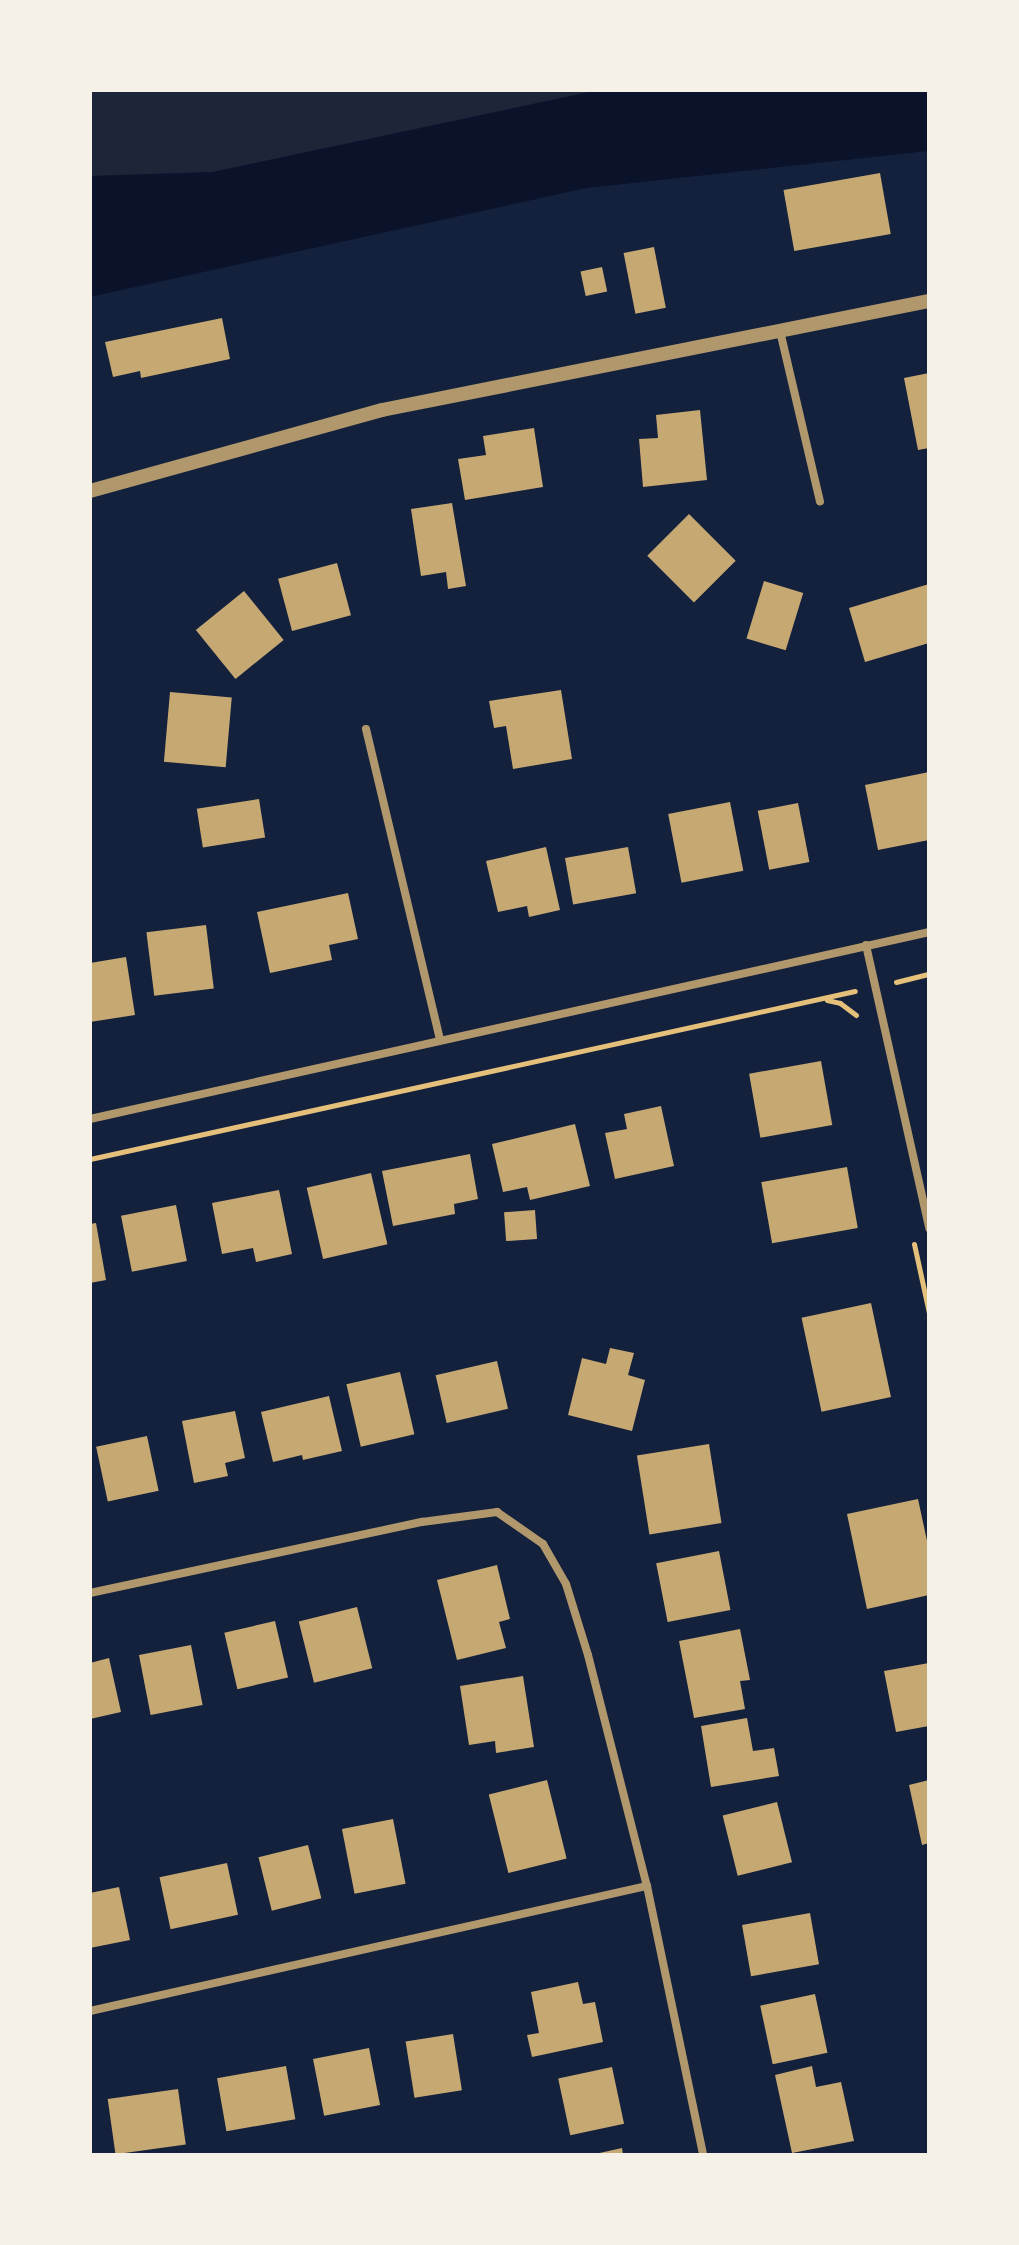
<!DOCTYPE html>
<style>
body{margin:0}
#map{position:relative;width:1019px;height:2245px;overflow:hidden;background:#14213d;font-family:"Space Grotesk",sans-serif}
div>[style]{position:absolute}
[style*='--x']{left:calc(var(--x)*1px);top:calc(var(--y)*1px);width:calc(var(--w)*1px);rotate:calc(var(--a)*1deg)}
.green>*{inset:0;background:#1d2539}
.water>*{inset:0;background:#0b132b}
.building>*{inset:0;background:#c6a872;transform-origin:0 0}
.path>*{height:5px;margin:-2.5px;padding:0 2.5px;transform-origin:2.5px;border-radius:2.5px;background:#e5c07b}
.minor>*{height:8px;margin:-4px;padding:0 4px;transform-origin:4px;border-radius:4px;background:#b1986c}
.tertiary>*{height:14px;margin:-7px;padding:0 7px;transform-origin:7px;border-radius:7px;background:#b1986c}
span{translate:-50% -50%;white-space:nowrap;text-align:center;line-height:1.15;-webkit-text-stroke:8px #f6f1e7;paint-order:stroke}
.frame{position:absolute;inset:0;border:92px solid #f6f1e7;pointer-events:none}
</style>
<div id="map">
<div class="green">
<i style="clip-path:polygon(90px 90px,599px 90px,213px 172px,90px 176px)"></i>
</div>
<div class="water">
<i style="clip-path:polygon(599px 90px,929px 90px,929px 151px,587px 188px,90px 297px,90px 176px,213px 172px)"></i>
</div>
<div class="building">
<i style="left:880px;top:173px;width:62px;height:98px;rotate:80deg"></i>
<i style="left:654px;top:247px;width:62px;height:31px;rotate:79deg"></i>
<i style="left:602px;top:267px;width:25px;height:22px;rotate:78deg"></i>
<i style="clip-path:polygon(222px 318px,230px 359px,141px 378px,140px 371px,113px 377px,105px 342px)"></i>
<i style="clip-path:polygon(929px 373px,929px 448px,918px 450px,904px 378px)"></i>
<i style="clip-path:polygon(700px 410px,707px 480px,643px 487px,639px 439px,658px 438px,656px 415px)"></i>
<i style="clip-path:polygon(534px 428px,543px 487px,465px 500px,458px 459px,486px 455px,483px 436px)"></i>
<i style="clip-path:polygon(452px 503px,466px 586px,448px 589px,446px 572px,421px 576px,411px 509px)"></i>
<i style="left:689px;top:514px;width:66px;height:59px;rotate:45deg"></i>
<i style="left:337px;top:563px;width:54px;height:61px;rotate:75deg"></i>
<i style="left:764px;top:581px;width:41px;height:60px;rotate:17deg"></i>
<i style="clip-path:polygon(929px 584px,929px 643px,865px 662px,849px 608px)"></i>
<i style="left:244px;top:591px;width:63px;height:62px;rotate:51deg"></i>
<i style="clip-path:polygon(561px 690px,572px 759px,513px 769px,506px 726px,494px 728px,489px 701px)"></i>
<i style="left:170px;top:692px;width:62px;height:70px;rotate:5deg"></i>
<i style="clip-path:polygon(929px 772px,929px 840px,878px 850px,865px 785px)"></i>
<i style="left:259px;top:799px;width:39px;height:63px;rotate:81deg"></i>
<i style="left:730px;top:802px;width:70px;height:63px;rotate:79deg"></i>
<i style="left:798px;top:803px;width:60px;height:41px;rotate:79deg"></i>
<i style="clip-path:polygon(546px 847px,560px 910px,529px 917px,527px 906px,498px 912px,486px 861px)"></i>
<i style="left:628px;top:847px;width:47px;height:64px;rotate:80deg"></i>
<i style="clip-path:polygon(348px 893px,358px 939px,329px 945px,332px 960px,270px 973px,257px 912px)"></i>
<i style="left:206px;top:925px;width:64px;height:60px;rotate:83deg"></i>
<i style="clip-path:polygon(126px 957px,135px 1015px,90px 1022px,90px 963px)"></i>
<i style="left:821px;top:1061px;width:65px;height:73px;rotate:80deg"></i>
<i style="clip-path:polygon(661px 1106px,674px 1166px,615px 1179px,605px 1133px,627px 1129px,624px 1114px)"></i>
<i style="clip-path:polygon(575px 1124px,590px 1186px,530px 1200px,527px 1187px,503px 1192px,492px 1144px)"></i>
<i style="clip-path:polygon(470px 1154px,478px 1199px,454px 1204px,455px 1214px,393px 1226px,382px 1171px)"></i>
<i style="left:847px;top:1167px;width:62px;height:87px;rotate:80deg"></i>
<i style="left:371px;top:1173px;width:73px;height:66px;rotate:77deg"></i>
<i style="clip-path:polygon(279px 1190px,292px 1254px,256px 1262px,253px 1248px,222px 1254px,212px 1203px)"></i>
<i style="left:176px;top:1205px;width:57px;height:56px;rotate:79deg"></i>
<i style="left:535px;top:1210px;width:29px;height:31px;rotate:86deg"></i>
<i style="clip-path:polygon(96px 1223px,106px 1280px,90px 1283px,90px 1224px)"></i>
<i style="left:871px;top:1303px;width:96px;height:71px;rotate:78deg"></i>
<i style="clip-path:polygon(610px 1348px,634px 1353px,628px 1375px,645px 1380px,632px 1431px,568px 1415px,582px 1358px,606px 1364px)"></i>
<i style="left:497px;top:1361px;width:49px;height:63px;rotate:77deg"></i>
<i style="left:400px;top:1372px;width:64px;height:55px;rotate:77deg"></i>
<i style="clip-path:polygon(329px 1396px,342px 1451px,303px 1460px,302px 1455px,273px 1462px,261px 1412px)"></i>
<i style="clip-path:polygon(235px 1411px,245px 1458px,225px 1463px,228px 1476px,194px 1483px,182px 1421px)"></i>
<i style="left:147px;top:1436px;width:56px;height:52px;rotate:78deg"></i>
<i style="left:709px;top:1444px;width:80px;height:73px;rotate:81deg"></i>
<i style="clip-path:polygon(918px 1499px,929px 1550px,929px 1595px,867px 1609px,847px 1514px)"></i>
<i style="left:719px;top:1551px;width:60px;height:64px;rotate:79deg"></i>
<i style="clip-path:polygon(497px 1565px,510px 1619px,499px 1622px,506px 1648px,457px 1660px,437px 1580px)"></i>
<i style="left:357px;top:1607px;width:63px;height:60px;rotate:76deg"></i>
<i style="left:275px;top:1621px;width:58px;height:52px;rotate:77deg"></i>
<i style="clip-path:polygon(740px 1629px,750px 1680px,740px 1681px,745px 1709px,694px 1718px,679px 1641px)"></i>
<i style="left:191px;top:1645px;width:61px;height:53px;rotate:79deg"></i>
<i style="clip-path:polygon(109px 1658px,121px 1712px,90px 1719px,90px 1663px)"></i>
<i style="clip-path:polygon(929px 1663px,929px 1726px,896px 1732px,884px 1671px)"></i>
<i style="clip-path:polygon(523px 1676px,534px 1747px,496px 1753px,495px 1741px,469px 1745px,460px 1686px)"></i>
<i style="clip-path:polygon(747px 1718px,753px 1751px,774px 1748px,779px 1776px,711px 1787px,701px 1726px)"></i>
<i style="left:547px;top:1780px;width:81px;height:60px;rotate:76deg"></i>
<i style="clip-path:polygon(929px 1780px,929px 1843px,922px 1845px,909px 1785px)"></i>
<i style="left:777px;top:1802px;width:62px;height:56px;rotate:76deg"></i>
<i style="left:393px;top:1819px;width:66px;height:52px;rotate:79deg"></i>
<i style="left:308px;top:1845px;width:55px;height:51px;rotate:76deg"></i>
<i style="left:227px;top:1863px;width:53px;height:69px;rotate:78deg"></i>
<i style="clip-path:polygon(119px 1887px,130px 1940px,90px 1948px,90px 1893px)"></i>
<i style="left:810px;top:1913px;width:52px;height:69px;rotate:80deg"></i>
<i style="clip-path:polygon(578px 1982px,583px 2004px,595px 2002px,603px 2042px,532px 2057px,527px 2035px,539px 2033px,531px 1992px)"></i>
<i style="left:815px;top:1994px;width:60px;height:56px;rotate:78deg"></i>
<i style="left:453px;top:2034px;width:57px;height:48px;rotate:81deg"></i>
<i style="left:369px;top:2048px;width:58px;height:57px;rotate:79deg"></i>
<i style="left:286px;top:2066px;width:54px;height:70px;rotate:80deg"></i>
<i style="clip-path:polygon(812px 2066px,816px 2087px,841px 2082px,854px 2141px,792px 2153px,775px 2075px)"></i>
<i style="left:612px;top:2067px;width:58px;height:55px;rotate:78deg"></i>
<i style="left:178px;top:2089px;width:56px;height:71px;rotate:82deg"></i>
<i style="clip-path:polygon(622px 2148px,623px 2155px,595px 2155px,595px 2154px)"></i>
</div>
<div class="path">
<i style="--x:896;--y:982;--w:34;--a:-14"></i>
<i style="--x:827;--y:1000;--w:13;--a:13"></i>
<i style="--x:840;--y:1003;--w:20;--a:37"></i>
<i style="--x:90;--y:1159;--w:783;--a:-12.39"></i>
<i style="--x:914;--y:1244;--w:71;--a:77.7"></i>
</div>
<div class="minor">
<i style="--x:780;--y:331;--w:175;--a:76.8"></i>
<i style="--x:366;--y:729;--w:320;--a:76.6"></i>
<i style="--x:866;--y:945;--w:290;--a:77.4"></i>
<i style="--x:90;--y:1119;--w:860;--a:-12.56"></i>
<i style="--x:90;--y:1593;--w:340;--a:-12.1"></i>
<i style="--x:422;--y:1522;--w:76;--a:-7.6"></i>
<i style="--x:497;--y:1512;--w:56;--a:34.8"></i>
<i style="--x:543;--y:1544;--w:46;--a:60.1"></i>
<i style="--x:566;--y:1584;--w:74;--a:72.8"></i>
<i style="--x:588;--y:1655;--w:238;--a:75.7"></i>
<i style="--x:647;--y:1886;--w:275;--a:78.2"></i>
<i style="--x:90;--y:2011;--w:571;--a:-12.65"></i>
</div>
<div class="tertiary">
<i style="--x:90;--y:491;--w:303;--a:-15.5"></i>
<i style="--x:382;--y:410;--w:558;--a:-11.27"></i>
</div>
<div class="frame"></div>
</div>
